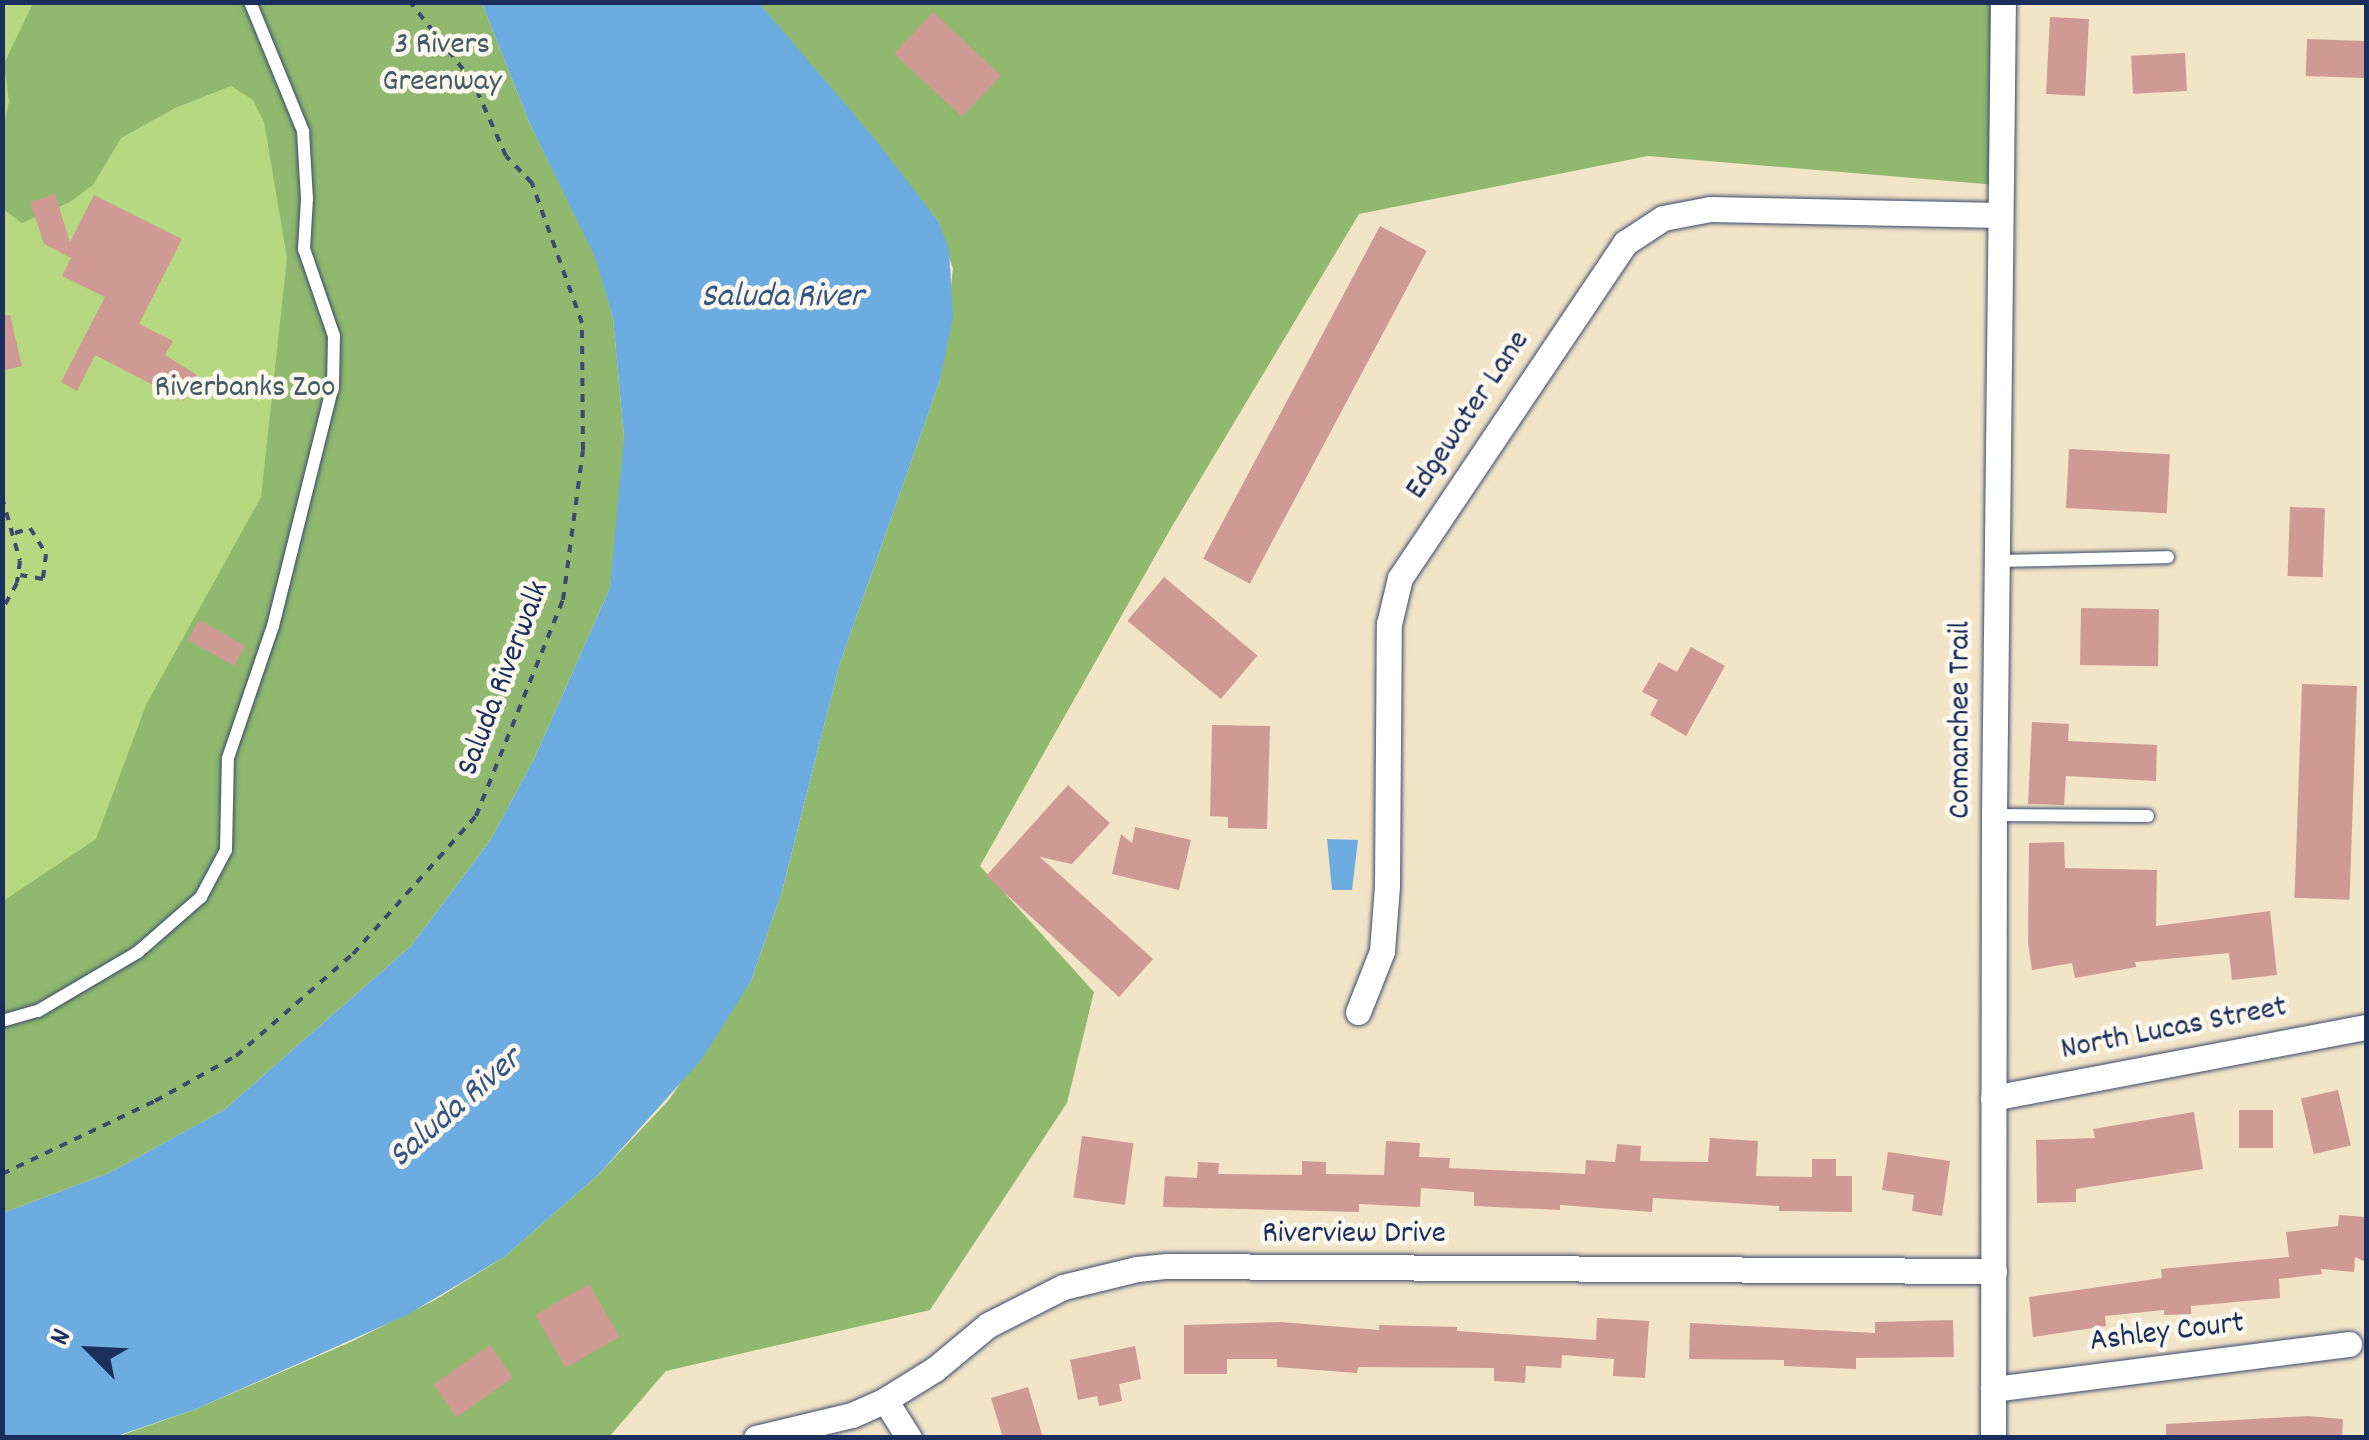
<!DOCTYPE html>
<style>
body{margin:0}
#map{position:relative;width:2369px;height:1440px;overflow:hidden;background:#f2e4c7;font-family:Dekko,sans-serif}
div>[style]{position:absolute}
[style*='--x']{left:calc(var(--x)*1px);top:calc(var(--y)*1px);width:calc(var(--w)*1px);rotate:calc(var(--a)*1deg)}
.green>*{inset:0;background:#b6d880}
.forest>*{inset:0;background:#90b86e}
.water>*{inset:0;background:#6dace0}
.building>*{inset:0;background:#cf9a94;transform-origin:0 0}
.path>*{height:4px;margin-top:-2px;transform-origin:0;background:repeating-linear-gradient(90deg,#3b4a6e 0 8px,transparent 0 16px)}
.roads{filter:drop-shadow(0 0 2px #3b4a6e) drop-shadow(0 0 2px #3b4a6e)}
.lane>*{height:12px;margin:-6px;padding:0 6px;transform-origin:6px;border-radius:6px;background:#fff}
.street>*{height:25px;margin:-12.5px;padding:0 12.5px;transform-origin:12.5px;border-radius:12.5px;background:#fff}
span{translate:-50% -50%;white-space:nowrap;text-align:center;line-height:1.15;-webkit-text-stroke:9px #fbf7ec;paint-order:stroke}
.park-label{font-size:32px;color:#425966}
.street-label{font-size:32px;color:#1b2f5e}
.water-label{font-size:35px;color:#345485;font-style:italic}
.frame{position:absolute;inset:0;border:5px solid #1b2f5e;pointer-events:none}
.north{position:absolute;left:40px;top:1300px;width:100px;height:100px;-webkit-text-stroke:8px #fbf7ec;paint-order:stroke;rotate:294deg;font-size:28px;font-weight:700;line-height:40px;text-align:center;color:#1b2f5e}
.north::after{content:'';display:block;margin:auto;width:35px;height:45px;background:#1b2f5e;clip-path:polygon(50% 0,100% 100%,50% 72%,0 100%)}
</style>
<div id="map">
<div class="green">
<i style="clip-path:polygon(3px 3px,482px 3px,3px 1213px)"></i>
</div>
<div class="forest">
<i style="clip-path:polygon(33px 3px,482px 3px,529px 122px,596px 257px,613px 318px,624px 437px,623px 481px,610px 588px,535px 757px,490px 841px,411px 946px,224px 1110px,109px 1173px,3px 1213px,3px 901px,96px 839px,146px 705px,261px 497px,287px 258px,264px 122px,253px 100px,231px 86px,175px 108px,121px 138px,93px 185px,70px 202px,22px 223px,4px 210px,3px 132px,9px 101px,4px 64px)"></i>
<i style="clip-path:polygon(759px 3px,2008px 3px,1997px 185px,1648px 156px,1359px 214px,1171px 528px,980px 866px,1094px 992px,1067px 1103px,930px 1310px,666px 1371px,609px 1437px,114px 1438px,196px 1409px,353px 1341px,435px 1300px,504px 1257px,598px 1175px,668px 1101px,751px 981px,782px 891px,840px 663px,940px 380px,953px 269px,938px 221px)"></i>
</div>
<div class="water">
<i style="clip-path:polygon(482px 3px,759px 3px,874px 138px,938px 221px,949px 249px,953px 317px,940px 380px,840px 663px,782px 891px,751px 981px,702px 1059px,598px 1175px,504px 1257px,407px 1315px,196px 1409px,114px 1437px,3px 1437px,3px 1213px,109px 1173px,224px 1110px,411px 946px,490px 841px,535px 757px,610px 588px,624px 437px,613px 318px,595px 257px,529px 122px)"></i>
<i style="clip-path:polygon(1327px 839px,1358px 840px,1352px 890px,1332px 890px)"></i>
</div>
<div class="building">
<i style="left:933px;top:12px;width:93px;height:57px;rotate:43deg"></i>
<i style="left:2050px;top:17px;width:39px;height:77px;rotate:3deg"></i>
<i style="left:2307px;top:39px;width:59px;height:37px;rotate:2deg"></i>
<i style="left:2185px;top:53px;width:38px;height:54px;rotate:87deg"></i>
<i style="clip-path:polygon(55px 194px,70px 242px,94px 195px,182px 239px,139px 324px,173px 341px,165px 355px,197px 375px,184px 401px,95px 355px,77px 391px,61px 382px,105px 297px,62px 276px,71px 258px,44px 244px,30px 202px)"></i>
<i style="left:1380px;top:226px;width:53px;height:377px;rotate:28deg"></i>
<i style="clip-path:polygon(10px 315px,22px 366px,2px 371px,2px 316px)"></i>
<i style="left:2069px;top:449px;width:101px;height:59px;rotate:3deg"></i>
<i style="left:2290px;top:507px;width:35px;height:69px;rotate:2deg"></i>
<i style="left:1164px;top:577px;width:122px;height:57px;rotate:40deg"></i>
<i style="left:2081px;top:608px;width:78px;height:57px;rotate:1deg"></i>
<i style="left:199px;top:620px;width:53px;height:23px;rotate:29deg"></i>
<i style="clip-path:polygon(1691px 647px,1725px 666px,1686px 736px,1650px 715px,1658px 700px,1642px 692px,1659px 662px,1677px 672px)"></i>
<i style="left:2302px;top:684px;width:55px;height:214px;rotate:2deg"></i>
<i style="clip-path:polygon(2032px 722px,2069px 724px,2068px 741px,2157px 745px,2156px 781px,2066px 776px,2064px 805px,2028px 804px)"></i>
<i style="clip-path:polygon(1212px 725px,1270px 726px,1267px 829px,1228px 828px,1228px 817px,1210px 816px)"></i>
<i style="clip-path:polygon(1068px 785px,1110px 823px,1072px 864px,1040px 857px,1153px 959px,1119px 997px,986px 876px)"></i>
<i style="clip-path:polygon(1135px 827px,1191px 840px,1179px 890px,1112px 874px,1121px 834px,1132px 843px)"></i>
<i style="clip-path:polygon(2064px 842px,2065px 868px,2157px 870px,2156px 926px,2270px 911px,2277px 975px,2232px 980px,2229px 953px,2135px 962px,2136px 967px,2075px 978px,2072px 963px,2032px 970px,2028px 942px,2029px 843px)"></i>
<i style="left:2338px;top:1090px;width:57px;height:38px;rotate:77deg"></i>
<i style="left:2239px;top:1110px;width:34px;height:38px"></i>
<i style="clip-path:polygon(2194px 1112px,2203px 1169px,2076px 1189px,2076px 1202px,2037px 1203px,2036px 1140px,2095px 1138px,2093px 1129px)"></i>
<i style="left:1082px;top:1136px;width:52px;height:62px;rotate:8deg"></i>
<i style="clip-path:polygon(1710px 1138px,1758px 1141px,1756px 1176px,1812px 1177px,1812px 1159px,1836px 1159px,1836px 1176px,1852px 1176px,1852px 1212px,1779px 1211px,1779px 1206px,1653px 1198px,1652px 1212px,1560px 1205px,1560px 1210px,1474px 1206px,1474px 1192px,1421px 1188px,1420px 1207px,1359px 1204px,1359px 1212px,1163px 1207px,1165px 1176px,1197px 1178px,1198px 1162px,1219px 1163px,1218px 1174px,1302px 1175px,1302px 1161px,1326px 1162px,1326px 1174px,1384px 1175px,1386px 1141px,1420px 1143px,1419px 1157px,1450px 1158px,1449px 1168px,1585px 1174px,1586px 1160px,1615px 1162px,1617px 1144px,1641px 1146px,1640px 1161px,1708px 1162px)"></i>
<i style="clip-path:polygon(1888px 1152px,1950px 1161px,1942px 1216px,1912px 1211px,1914px 1195px,1882px 1190px)"></i>
<i style="clip-path:polygon(2339px 1215px,2366px 1217px,2366px 1262px,2355px 1257px,2354px 1272px,2321px 1269px,2322px 1274px,2279px 1279px,2280px 1298px,2191px 1306px,2191px 1314px,2164px 1315px,2164px 1310px,2105px 1316px,2106px 1326px,2033px 1337px,2029px 1297px,2162px 1278px,2161px 1269px,2289px 1257px,2286px 1232px,2338px 1226px)"></i>
<i style="left:589px;top:1284px;width:61px;height:62px;rotate:60deg"></i>
<i style="clip-path:polygon(1597px 1318px,1649px 1321px,1645px 1378px,1613px 1376px,1614px 1359px,1562px 1355px,1561px 1368px,1526px 1366px,1525px 1383px,1494px 1381px,1494px 1368px,1358px 1367px,1357px 1373px,1277px 1367px,1277px 1359px,1227px 1359px,1227px 1374px,1184px 1374px,1184px 1325px,1280px 1322px,1379px 1330px,1379px 1325px,1457px 1327px,1457px 1331px,1596px 1340px)"></i>
<i style="clip-path:polygon(1953px 1320px,1954px 1357px,1856px 1358px,1856px 1369px,1784px 1366px,1784px 1360px,1689px 1359px,1690px 1323px,1875px 1333px,1875px 1322px)"></i>
<i style="left:490px;top:1345px;width:40px;height:69px;rotate:55deg"></i>
<i style="clip-path:polygon(1135px 1346px,1141px 1379px,1119px 1384px,1122px 1401px,1099px 1406px,1097px 1396px,1078px 1400px,1070px 1360px)"></i>
<i style="clip-path:polygon(1028px 1387px,1043px 1438px,1003px 1438px,991px 1398px)"></i>
<i style="clip-path:polygon(2307px 1416px,2343px 1419px,2342px 1438px,2166px 1438px,2166px 1424px)"></i>
</div>
<div class="path">
<i style="--x:2;--y:497;--w:66;--a:74.3"></i>
<i style="--x:20;--y:561;--w:22;--a:98"></i>
<i style="--x:17;--y:583;--w:31;--a:119"></i>
<i style="--x:15;--y:533;--w:16;--a:-18"></i>
<i style="--x:30;--y:528;--w:31;--a:58"></i>
<i style="--x:46;--y:554;--w:25;--a:97"></i>
<i style="--x:43;--y:579;--w:23;--a:-170"></i>
<i style="--x:2;--y:1174;--w:170;--a:-25.5"></i>
<i style="--x:155;--y:1101;--w:93;--a:-29.1"></i>
<i style="--x:236;--y:1056;--w:155;--a:-41.1"></i>
<i style="--x:353;--y:954;--w:185;--a:-48.3"></i>
<i style="--x:476;--y:816;--w:233;--a:-68.1"></i>
<i style="--x:563;--y:600;--w:151;--a:-82.4"></i>
<i style="--x:583;--y:450;--w:127;--a:-90.5"></i>
<i style="--x:582;--y:323;--w:149;--a:-109.7"></i>
<i style="--x:532;--y:183;--w:37;--a:-134"></i>
<i style="--x:506;--y:156;--w:81;--a:-114"></i>
<i style="--x:473;--y:82;--w:102;--a:-128.2"></i>
</div>
<div class="roads">
<div class="lane">
<i style="--x:1996;--y:561;--w:172;--a:-1.3"></i>
<i style="--x:1994;--y:815;--w:154;--a:0.4"></i>
<i style="--x:2;--y:1021;--w:37;--a:-16"></i>
<i style="--x:38;--y:1011;--w:116;--a:-30.5"></i>
<i style="--x:138;--y:952;--w:84;--a:-41.1"></i>
<i style="--x:201;--y:897;--w:53;--a:-62"></i>
<i style="--x:226;--y:850;--w:92;--a:-88.8"></i>
<i style="--x:228;--y:758;--w:139;--a:-71.2"></i>
<i style="--x:273;--y:626;--w:247;--a:-76"></i>
<i style="--x:333;--y:386;--w:50;--a:-88.9"></i>
<i style="--x:334;--y:336;--w:92;--a:-109"></i>
<i style="--x:304;--y:249;--w:50;--a:-86.6"></i>
<i style="--x:307;--y:199;--w:68;--a:-93.4"></i>
<i style="--x:303;--y:131;--w:139;--a:-112.3"></i>
</div>
<div class="street">
<i style="--x:1358;--y:1012;--w:66;--a:-68.5"></i>
<i style="--x:1382;--y:951;--w:65;--a:-85.6"></i>
<i style="--x:1387;--y:886;--w:262;--a:-89.6"></i>
<i style="--x:1389;--y:624;--w:47;--a:-76.6"></i>
<i style="--x:1400;--y:578;--w:404;--a:-56.1"></i>
<i style="--x:1625;--y:243;--w:45;--a:-33.3"></i>
<i style="--x:1663;--y:218;--w:48;--a:-10.8"></i>
<i style="--x:1710;--y:209;--w:290;--a:1.2"></i>
<i style="--x:1993;--y:1098;--w:380;--a:-10.8"></i>
<i style="--x:1993;--y:1389;--w:359;--a:-7.2"></i>
<i style="--x:885;--y:1400;--w:45;--a:57.7"></i>
<i style="--x:756;--y:1438;--w:99;--a:-13.5"></i>
<i style="--x:852;--y:1415;--w:36;--a:-24"></i>
<i style="--x:885;--y:1400;--w:59;--a:-31.8"></i>
<i style="--x:935;--y:1369;--w:69;--a:-39.7"></i>
<i style="--x:988;--y:1325;--w:84;--a:-26.9"></i>
<i style="--x:1063;--y:1287;--w:76;--a:-13.7"></i>
<i style="--x:1137;--y:1269;--w:30;--a:-6"></i>
<i style="--x:1167;--y:1266;--w:827;--a:0.35"></i>
<i style="--x:1993;--y:1438;--w:623;--a:-89.91"></i>
<i style="--x:1994;--y:815;--w:813;--a:-89.37"></i>
</div>
</div>
<div class="park-label">
<span style="left:442px;top:65px">3 Rivers<br>Greenway</span>
<span style="left:245px;top:389px">Riverbanks Zoo</span>
</div>
<div class="street-label">
<span style="left:1469px;top:416px;rotate:-56deg">Edgewater Lane</span>
<span style="left:505px;top:679px;rotate:-69deg">Saluda Riverwalk</span>
<span style="left:1962px;top:720px;rotate:-90deg">Comanchee Trail</span>
<span style="left:2174px;top:1030px;rotate:-11deg">North Lucas Street</span>
<span style="left:1354px;top:1235px">Riverview Drive</span>
<span style="left:2167px;top:1334px;rotate:-7deg">Ashley Court</span>
</div>
<div class="water-label">
<span style="left:782px;top:298px">Saluda River</span>
<span style="left:456px;top:1109px;rotate:-41deg">Saluda River</span>
</div>
<div class="frame"></div>
<div class="north">N</div>
</div>
